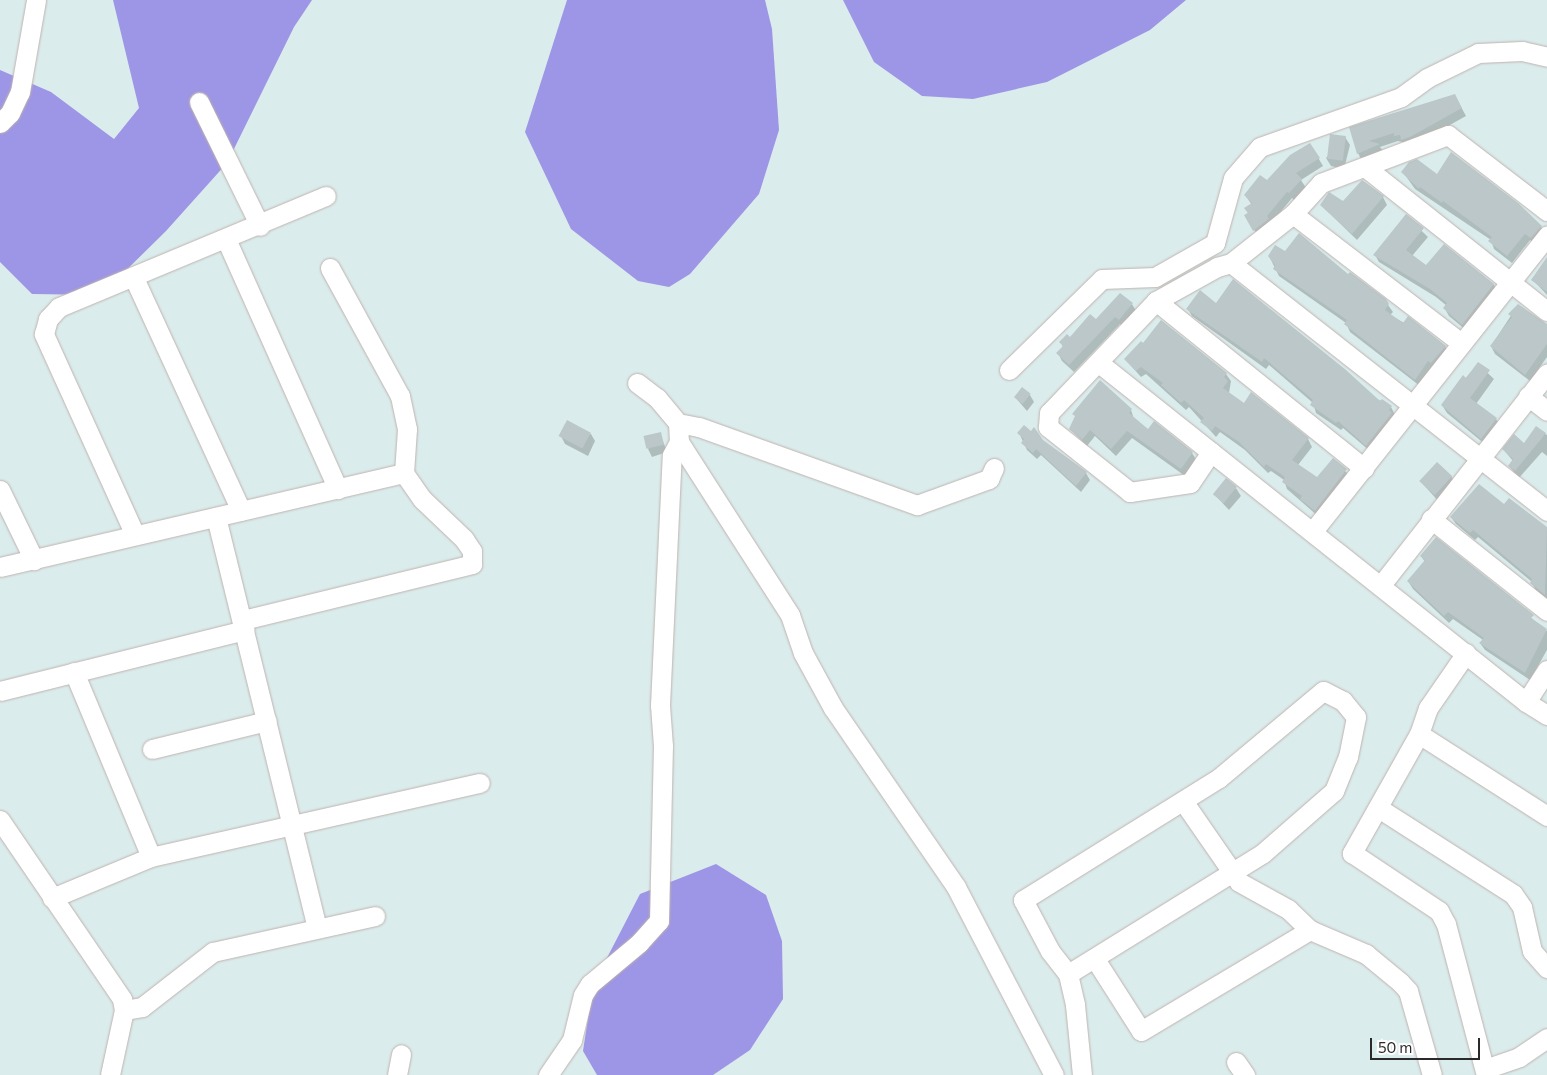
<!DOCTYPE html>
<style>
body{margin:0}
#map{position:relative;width:1547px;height:1075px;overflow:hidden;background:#dbecec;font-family:Commissioner,sans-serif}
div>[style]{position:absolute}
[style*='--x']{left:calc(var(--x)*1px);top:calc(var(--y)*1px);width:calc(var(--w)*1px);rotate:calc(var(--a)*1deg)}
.green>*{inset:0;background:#9d95e5}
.shadow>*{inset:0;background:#0003}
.building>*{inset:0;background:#bbc7c8;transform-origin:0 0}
.roads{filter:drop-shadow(0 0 1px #beb3af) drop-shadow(0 0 1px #beb3af)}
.minor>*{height:19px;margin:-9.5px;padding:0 9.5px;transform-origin:9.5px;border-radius:9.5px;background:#fff}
span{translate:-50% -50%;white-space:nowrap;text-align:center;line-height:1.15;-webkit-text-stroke:5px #fff;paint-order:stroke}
.scale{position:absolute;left:1370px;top:1038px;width:110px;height:22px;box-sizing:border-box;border:2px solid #2a2a2a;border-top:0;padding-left:6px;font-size:15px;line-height:18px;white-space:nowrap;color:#2a2a2a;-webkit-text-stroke:4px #fff;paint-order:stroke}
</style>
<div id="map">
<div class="green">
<i style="clip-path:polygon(113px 0,312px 0,294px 27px,227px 163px,166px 231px,101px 295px,32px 294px,0 262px,0 70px,51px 92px,114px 139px,139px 108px)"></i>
<i style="clip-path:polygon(567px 0,765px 0,772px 29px,779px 130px,759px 194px,690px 274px,669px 287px,638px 281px,571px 229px,525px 132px)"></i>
<i style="clip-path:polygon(843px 0,1186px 0,1150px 30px,1047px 82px,973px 99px,922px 96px,874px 62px)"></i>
<i style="clip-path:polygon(716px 864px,766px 895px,782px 941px,783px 999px,750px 1050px,713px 1075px,597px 1075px,583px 1051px,593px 985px,640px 894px)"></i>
</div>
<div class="shadow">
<i style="clip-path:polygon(1459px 103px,1466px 116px,1414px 145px,1398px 141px,1380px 147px,1384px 152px,1362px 161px,1358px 153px,1351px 128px)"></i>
<i style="clip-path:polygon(1345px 137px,1350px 145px,1344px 169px,1331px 166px,1326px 158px)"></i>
<i style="clip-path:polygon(1310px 144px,1323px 166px,1301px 180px,1306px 188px,1294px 200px,1292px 198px,1259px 238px,1246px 216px,1252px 205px,1245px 195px,1267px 182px)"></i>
<i style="clip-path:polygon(1403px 172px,1437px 176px,1541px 227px,1546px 234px,1536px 245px,1530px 240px,1512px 263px,1494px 249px,1491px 240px,1415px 189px)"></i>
<i style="clip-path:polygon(1383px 197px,1387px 205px,1357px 240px,1321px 205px)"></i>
<i style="clip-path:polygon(1406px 216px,1428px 237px,1412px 256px,1426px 267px,1444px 246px,1494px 285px,1498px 292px,1467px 331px,1449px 316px,1445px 309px,1447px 306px,1436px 297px,1379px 262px,1375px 255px)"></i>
<i style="clip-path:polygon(1285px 253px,1348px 276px,1388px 305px,1393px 312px,1390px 315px,1445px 346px,1449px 354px,1420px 386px,1350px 332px,1346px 323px,1279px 276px,1269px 256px)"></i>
<i style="clip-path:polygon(1547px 260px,1547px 295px,1533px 280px)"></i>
<i style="clip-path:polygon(1132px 304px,1136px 311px,1124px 327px,1120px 324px,1074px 372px,1062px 361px,1058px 353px,1063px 347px,1061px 342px)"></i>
<i style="clip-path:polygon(1217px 305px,1391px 407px,1395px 415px,1371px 452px,1343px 428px,1341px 430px,1316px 413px,1313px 403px,1269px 365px,1266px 369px,1192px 316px,1188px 309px)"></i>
<i style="clip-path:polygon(1518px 305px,1547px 326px,1547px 357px,1530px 381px,1495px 354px,1491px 346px)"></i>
<i style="clip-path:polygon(1125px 359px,1226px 374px,1231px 381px,1229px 393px,1244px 404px,1252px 394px,1308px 439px,1312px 447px,1298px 465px,1317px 478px,1334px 460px,1351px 477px,1319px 517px,1287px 489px,1284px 480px,1271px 471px,1268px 473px,1245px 450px,1220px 432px,1216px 437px,1189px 407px,1186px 410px,1146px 374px,1141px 377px)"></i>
<i style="clip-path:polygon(1478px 364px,1494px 379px,1476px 404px,1496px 419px,1501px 427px,1486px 445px,1447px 413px,1442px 405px)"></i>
<i style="clip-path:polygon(1030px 395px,1034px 402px,1027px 411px,1015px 397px)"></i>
<i style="clip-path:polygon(1131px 410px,1134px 419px,1148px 431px,1154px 423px,1192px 453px,1197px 461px,1185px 476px,1132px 438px,1116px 456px,1095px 436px,1087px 446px,1070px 429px)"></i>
<i style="clip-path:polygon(1536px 428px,1547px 435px,1547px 456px,1542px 452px,1519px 478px,1509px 466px,1513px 461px,1503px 449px,1525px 445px)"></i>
<i style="clip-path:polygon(660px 433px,667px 452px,652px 457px,648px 449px)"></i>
<i style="clip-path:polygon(1019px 433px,1042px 441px,1086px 473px,1090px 480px,1081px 492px,1041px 455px,1037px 459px,1027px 450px)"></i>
<i style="clip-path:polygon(591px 434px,595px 441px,588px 456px,565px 444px,561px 436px)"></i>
<i style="clip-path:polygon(1451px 476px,1456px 484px,1440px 503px,1421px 482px)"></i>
<i style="clip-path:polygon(1236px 488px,1241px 496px,1229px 510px,1215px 495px)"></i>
<i style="clip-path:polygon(1509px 499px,1547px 528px,1547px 600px,1536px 591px,1532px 582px,1478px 537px,1475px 540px,1456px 524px,1451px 517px,1504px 506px)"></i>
<i style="clip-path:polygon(1436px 539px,1547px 631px,1547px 650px,1530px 680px,1485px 650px,1480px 643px,1483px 640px,1453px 619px,1449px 623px,1413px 589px,1408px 581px,1425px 562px,1421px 556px)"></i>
</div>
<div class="building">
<i style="clip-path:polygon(1455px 94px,1462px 108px,1410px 137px,1401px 140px,1400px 135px,1394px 136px,1394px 133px,1369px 141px,1380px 144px,1357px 154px,1349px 127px)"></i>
<i style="left:1330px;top:134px;width:16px;height:25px;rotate:7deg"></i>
<i style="clip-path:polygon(1310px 143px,1320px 158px,1296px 173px,1302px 179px,1289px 193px,1287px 192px,1267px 216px,1269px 219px,1253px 231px,1244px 215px,1248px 213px,1244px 208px,1252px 203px,1244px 195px,1260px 175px,1267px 180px,1290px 155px)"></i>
<i style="clip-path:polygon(1451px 152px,1518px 203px,1542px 226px,1531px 238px,1525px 234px,1507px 256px,1488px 241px,1492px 237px,1443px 201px,1442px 203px,1420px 187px,1419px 189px,1401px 172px,1409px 162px,1417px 159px,1437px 174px)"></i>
<i style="clip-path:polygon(1362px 180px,1384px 196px,1352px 234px,1320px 205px,1329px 192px,1343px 201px)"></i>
<i style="clip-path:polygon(1406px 214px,1424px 228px,1406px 250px,1426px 265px,1444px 244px,1494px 284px,1462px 325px,1443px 308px,1447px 303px,1430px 289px,1373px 255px)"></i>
<i style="clip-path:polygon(1299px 233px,1348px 274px,1350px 272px,1386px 299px,1389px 304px,1385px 310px,1403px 323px,1408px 316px,1446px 346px,1431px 363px,1428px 361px,1415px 380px,1344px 324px,1347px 320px,1273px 269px,1275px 265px,1268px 256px,1275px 245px,1285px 251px)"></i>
<i style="clip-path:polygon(1547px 257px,1547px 292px,1531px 280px)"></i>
<i style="clip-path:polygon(1233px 279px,1346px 370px,1380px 401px,1382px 399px,1392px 406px,1389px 410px,1392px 413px,1366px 446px,1338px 421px,1336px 423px,1310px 405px,1313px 400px,1264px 358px,1262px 362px,1186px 309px,1200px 290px,1216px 303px)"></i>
<i style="clip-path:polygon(1120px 293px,1133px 303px,1119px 320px,1115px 317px,1069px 365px,1056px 353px,1063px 346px,1059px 342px,1067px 334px,1070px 337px,1090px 314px,1096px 319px)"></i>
<i style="clip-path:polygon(1518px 304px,1547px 324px,1547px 344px,1525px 375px,1490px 346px,1512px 317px,1508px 314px)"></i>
<i style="clip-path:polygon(1161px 320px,1227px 373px,1224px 377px,1228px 381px,1223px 388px,1244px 403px,1251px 392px,1309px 438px,1292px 460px,1317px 477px,1333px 458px,1347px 469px,1315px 511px,1300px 499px,1302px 496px,1282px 482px,1285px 477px,1266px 464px,1264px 467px,1239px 442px,1215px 426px,1212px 431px,1200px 422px,1204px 418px,1184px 400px,1181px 403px,1161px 385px,1163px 383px,1141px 367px,1136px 371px,1124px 359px,1141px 341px,1143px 343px)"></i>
<i style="clip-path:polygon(1478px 362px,1490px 370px,1470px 398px,1497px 418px,1481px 439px,1441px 405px,1463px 375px,1466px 378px)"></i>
<i style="clip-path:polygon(1100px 380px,1132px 409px,1129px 413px,1148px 429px,1154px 421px,1193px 452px,1181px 469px,1127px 431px,1111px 449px,1090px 430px,1082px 440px,1069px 429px,1075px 416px,1072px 414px)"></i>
<i style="left:1022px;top:387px;width:11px;height:13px;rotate:38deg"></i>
<i style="left:567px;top:420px;width:27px;height:18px;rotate:28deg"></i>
<i style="clip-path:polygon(1024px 425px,1031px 431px,1034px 427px,1043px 440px,1087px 472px,1076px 486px,1036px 449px,1033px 453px,1021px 443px,1024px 439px,1017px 433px)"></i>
<i style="clip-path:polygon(1536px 426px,1546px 433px,1515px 471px,1508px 466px,1513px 459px,1502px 449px,1514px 434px,1524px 443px)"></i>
<i style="left:661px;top:432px;width:13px;height:18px;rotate:77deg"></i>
<i style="left:1437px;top:462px;width:21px;height:26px;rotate:43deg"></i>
<i style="left:1226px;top:478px;width:14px;height:21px;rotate:39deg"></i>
<i style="clip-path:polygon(1479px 484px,1504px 504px,1509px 498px,1547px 527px,1545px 595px,1530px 583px,1532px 579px,1473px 530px,1470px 533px,1450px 517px)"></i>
<i style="clip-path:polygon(1436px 537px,1534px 615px,1531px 618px,1547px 629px,1525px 673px,1479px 643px,1484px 638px,1448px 612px,1444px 616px,1407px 581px,1425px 560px,1420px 556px)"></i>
</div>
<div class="roads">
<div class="minor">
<i style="--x:199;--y:102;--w:138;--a:63.8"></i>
<i style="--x:0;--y:123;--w:14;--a:-45"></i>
<i style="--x:10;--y:113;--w:23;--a:-65"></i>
<i style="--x:20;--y:92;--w:93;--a:-80.1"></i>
<i style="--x:1365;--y:167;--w:232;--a:38.4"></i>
<i style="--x:1293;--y:214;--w:212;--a:37.5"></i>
<i style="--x:226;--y:239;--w:274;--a:65.9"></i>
<i style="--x:1231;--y:263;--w:402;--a:38.1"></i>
<i style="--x:134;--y:278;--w:256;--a:65.3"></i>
<i style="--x:1156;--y:301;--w:267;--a:38.8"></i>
<i style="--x:1099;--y:363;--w:545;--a:38.45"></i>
<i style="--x:1526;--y:702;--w:25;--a:32"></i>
<i style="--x:1009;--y:370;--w:130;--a:-44.4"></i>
<i style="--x:1102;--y:279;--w:53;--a:-2.2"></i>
<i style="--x:1155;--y:277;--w:69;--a:-29.5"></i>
<i style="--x:1215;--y:243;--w:67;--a:-74.5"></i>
<i style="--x:1233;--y:178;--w:41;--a:-48.9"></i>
<i style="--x:1260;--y:147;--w:150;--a:-19.5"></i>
<i style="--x:1401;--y:97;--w:32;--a:-36"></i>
<i style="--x:1427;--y:78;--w:57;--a:-26.1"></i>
<i style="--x:1478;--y:53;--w:44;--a:-2.6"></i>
<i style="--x:1522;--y:51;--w:26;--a:13"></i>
<i style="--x:1528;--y:396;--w:24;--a:38"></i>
<i style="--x:678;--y:423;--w:21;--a:11"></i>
<i style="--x:699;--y:427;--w:232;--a:19.7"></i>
<i style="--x:917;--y:505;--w:77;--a:-19.9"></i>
<i style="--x:989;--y:479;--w:12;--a:-66"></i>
<i style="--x:679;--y:442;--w:206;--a:57.3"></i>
<i style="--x:790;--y:615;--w:40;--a:71.1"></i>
<i style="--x:803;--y:653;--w:63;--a:61.4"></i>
<i style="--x:833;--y:708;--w:217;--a:55.5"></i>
<i style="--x:956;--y:887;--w:212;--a:62.5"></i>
<i style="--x:1211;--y:452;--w:37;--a:124"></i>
<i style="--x:1190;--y:483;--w:61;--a:171.5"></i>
<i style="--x:1130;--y:492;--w:105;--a:-141.6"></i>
<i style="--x:1048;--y:427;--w:14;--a:-86"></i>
<i style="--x:1049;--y:413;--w:155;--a:-46.3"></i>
<i style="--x:1156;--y:301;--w:70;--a:-29.1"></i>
<i style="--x:1217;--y:267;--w:15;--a:-16"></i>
<i style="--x:1231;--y:263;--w:79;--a:-38.3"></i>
<i style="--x:1293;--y:214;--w:42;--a:-47.9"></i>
<i style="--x:1321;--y:183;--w:136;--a:-20.7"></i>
<i style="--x:1448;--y:135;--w:125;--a:37.5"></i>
<i style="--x:0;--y:490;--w:78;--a:64.1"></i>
<i style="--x:216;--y:517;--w:422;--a:76.2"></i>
<i style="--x:1431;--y:519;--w:148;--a:38.4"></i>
<i style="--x:1313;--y:531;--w:377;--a:-51.6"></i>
<i style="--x:135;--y:535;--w:221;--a:-114.4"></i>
<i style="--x:44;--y:334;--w:16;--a:-75"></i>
<i style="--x:48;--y:319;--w:16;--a:-47"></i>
<i style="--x:59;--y:307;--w:289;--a:-22.6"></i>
<i style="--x:0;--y:567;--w:415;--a:-13.1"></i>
<i style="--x:404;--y:473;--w:44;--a:-86.1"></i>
<i style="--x:407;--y:429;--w:34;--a:-102"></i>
<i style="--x:400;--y:396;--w:146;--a:-118.7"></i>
<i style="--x:1381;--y:585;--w:269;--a:-51.9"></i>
<i style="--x:243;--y:620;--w:236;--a:-13.7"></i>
<i style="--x:472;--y:564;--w:13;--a:-90"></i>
<i style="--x:472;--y:551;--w:14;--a:-124"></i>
<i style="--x:464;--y:539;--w:58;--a:-136.4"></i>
<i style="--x:422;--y:499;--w:32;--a:-125"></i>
<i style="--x:1466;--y:653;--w:67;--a:124.6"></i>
<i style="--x:1428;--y:708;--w:28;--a:109"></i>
<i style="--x:1419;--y:734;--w:137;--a:119.4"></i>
<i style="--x:1352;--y:853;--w:105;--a:33.7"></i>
<i style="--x:1439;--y:911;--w:15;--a:62"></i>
<i style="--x:1446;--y:924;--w:156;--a:75.2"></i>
<i style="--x:74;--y:672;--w:200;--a:67.4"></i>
<i style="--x:0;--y:691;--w:252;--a:-14"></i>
<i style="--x:1526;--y:702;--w:38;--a:-57"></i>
<i style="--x:1419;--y:734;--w:152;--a:32.6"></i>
<i style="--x:152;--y:749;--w:118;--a:-13.7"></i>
<i style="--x:1183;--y:801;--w:98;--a:55.3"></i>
<i style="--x:1239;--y:882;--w:56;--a:28.9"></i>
<i style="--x:1288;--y:909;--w:30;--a:44"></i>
<i style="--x:1310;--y:930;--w:61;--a:23.2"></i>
<i style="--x:1366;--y:954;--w:44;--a:39.5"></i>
<i style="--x:1400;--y:982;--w:12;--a:48"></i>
<i style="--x:1408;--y:991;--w:87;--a:74.1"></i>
<i style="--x:1380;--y:809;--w:158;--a:32.6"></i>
<i style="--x:1513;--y:894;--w:16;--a:55"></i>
<i style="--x:1522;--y:907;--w:45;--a:77.2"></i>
<i style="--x:1532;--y:951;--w:23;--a:49"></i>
<i style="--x:0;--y:820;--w:217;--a:55.7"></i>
<i style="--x:122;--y:999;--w:11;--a:80"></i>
<i style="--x:124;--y:1010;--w:66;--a:102.2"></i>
<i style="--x:52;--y:898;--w:107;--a:-22.5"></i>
<i style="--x:151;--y:857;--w:337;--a:-12.7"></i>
<i style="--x:1095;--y:959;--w:85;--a:57.4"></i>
<i style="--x:1141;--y:1031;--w:197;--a:-30.9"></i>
<i style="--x:1068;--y:974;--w:229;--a:-31.8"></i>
<i style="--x:1263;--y:853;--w:94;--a:-41.1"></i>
<i style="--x:1334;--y:791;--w:37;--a:-68"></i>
<i style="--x:1348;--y:757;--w:41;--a:-78.7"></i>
<i style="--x:1356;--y:717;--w:21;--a:-129"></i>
<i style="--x:1343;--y:701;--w:22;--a:-153"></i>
<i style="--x:1323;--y:691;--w:136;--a:140.1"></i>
<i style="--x:1219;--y:778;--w:231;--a:148.1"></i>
<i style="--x:1023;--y:900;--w:58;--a:62.1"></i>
<i style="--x:1050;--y:951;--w:29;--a:52"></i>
<i style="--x:1068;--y:974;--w:32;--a:77"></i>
<i style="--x:1075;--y:1005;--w:70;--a:84.3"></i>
<i style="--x:124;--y:1010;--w:18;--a:-9"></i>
<i style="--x:142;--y:1007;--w:90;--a:-37.8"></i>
<i style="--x:213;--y:952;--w:166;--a:-12.5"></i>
<i style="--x:1236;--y:1062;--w:16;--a:55"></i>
<i style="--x:1485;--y:1069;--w:36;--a:-19"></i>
<i style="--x:1519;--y:1057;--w:34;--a:-34"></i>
<i style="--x:397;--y:1075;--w:21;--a:-79"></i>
<i style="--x:548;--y:1075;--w:42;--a:-55.6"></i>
<i style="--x:572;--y:1040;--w:46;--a:-76.3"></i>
<i style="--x:583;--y:995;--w:13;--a:-58"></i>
<i style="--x:590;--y:984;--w:64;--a:-39.9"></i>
<i style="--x:639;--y:943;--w:30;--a:-48"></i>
<i style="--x:659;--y:921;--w:175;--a:-88.7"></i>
<i style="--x:663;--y:746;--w:41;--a:-94.2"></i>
<i style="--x:660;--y:705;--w:250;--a:-87.3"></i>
<i style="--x:672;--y:455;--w:15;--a:-62"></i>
<i style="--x:679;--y:442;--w:19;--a:-93"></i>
<i style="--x:678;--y:423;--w:33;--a:-130"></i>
<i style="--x:657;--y:398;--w:25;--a:-143"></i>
</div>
</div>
<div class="scale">50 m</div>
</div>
